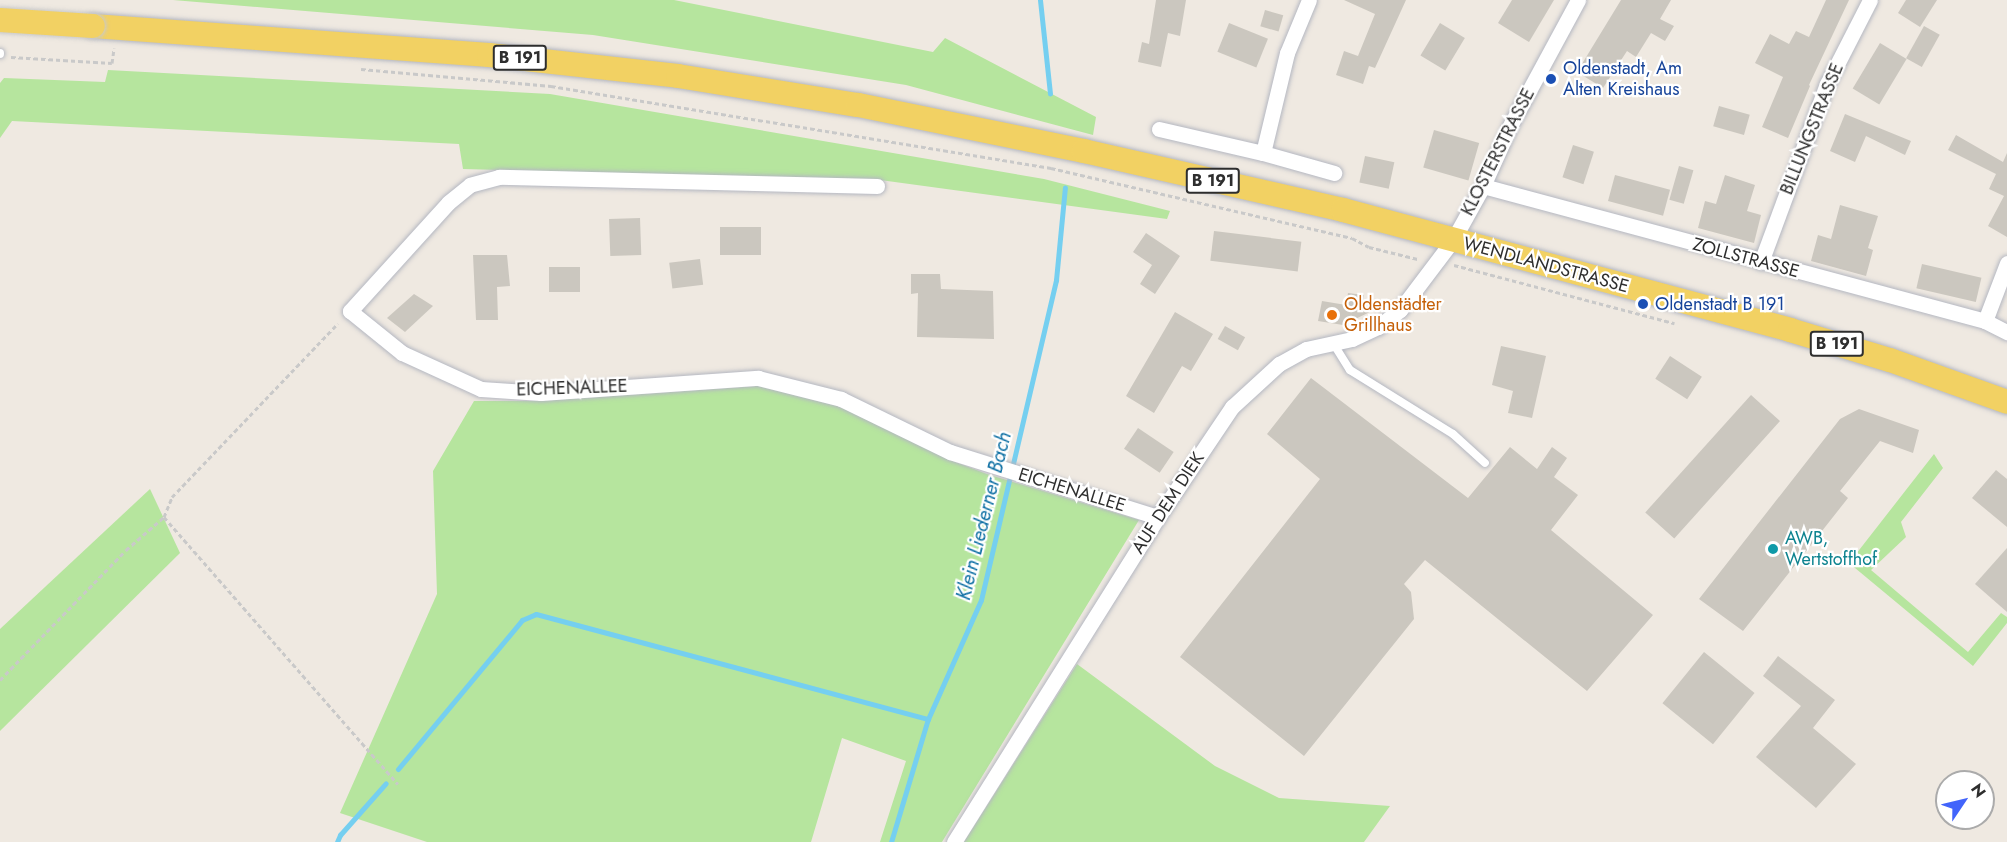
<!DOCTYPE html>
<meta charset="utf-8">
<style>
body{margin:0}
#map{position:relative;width:2007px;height:842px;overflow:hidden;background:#efe9e1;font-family:Jost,sans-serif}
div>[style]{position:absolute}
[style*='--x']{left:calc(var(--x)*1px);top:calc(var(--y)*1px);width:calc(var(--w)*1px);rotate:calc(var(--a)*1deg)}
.green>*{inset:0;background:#b6e59e}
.stream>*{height:5px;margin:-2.5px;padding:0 2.5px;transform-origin:2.5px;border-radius:2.5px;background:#75cff0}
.building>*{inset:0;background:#cbc7bf;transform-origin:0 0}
.path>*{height:3px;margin-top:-1.5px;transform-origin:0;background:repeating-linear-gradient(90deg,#c9c9c9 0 4.5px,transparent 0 7.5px)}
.roads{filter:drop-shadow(0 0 2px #b4b7c1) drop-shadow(0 0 2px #b4b7c1)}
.service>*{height:8px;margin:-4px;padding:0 4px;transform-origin:4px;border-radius:4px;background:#fff}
.minor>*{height:15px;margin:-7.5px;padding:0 7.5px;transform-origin:7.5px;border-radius:7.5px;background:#fff}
.primary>*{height:24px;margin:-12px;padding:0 12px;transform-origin:12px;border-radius:12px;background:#f2d163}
.bridges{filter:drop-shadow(0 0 2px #c9c9c9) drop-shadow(0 0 2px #c9c9c9)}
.primary-bridge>*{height:24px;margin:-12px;padding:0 12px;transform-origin:12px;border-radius:12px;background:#f2d163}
.dots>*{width:16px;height:16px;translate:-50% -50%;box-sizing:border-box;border:3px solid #fff;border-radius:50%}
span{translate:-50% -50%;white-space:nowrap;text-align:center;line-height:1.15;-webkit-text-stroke:4.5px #fff;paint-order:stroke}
.shield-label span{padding:2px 4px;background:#fff;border:2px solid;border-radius:4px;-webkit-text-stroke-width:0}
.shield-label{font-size:16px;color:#2e2e2e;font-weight:700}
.transit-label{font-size:18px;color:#164399}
.left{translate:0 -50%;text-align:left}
.street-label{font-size:18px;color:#2e2e2e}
.food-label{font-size:18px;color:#c56008}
.culture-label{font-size:18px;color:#0d838f}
.water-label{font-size:20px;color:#0d6fa3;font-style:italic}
.north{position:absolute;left:1935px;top:770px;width:60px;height:60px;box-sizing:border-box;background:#fff;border:2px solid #ababab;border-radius:50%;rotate:55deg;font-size:16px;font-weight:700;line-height:24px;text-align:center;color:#2e2e2e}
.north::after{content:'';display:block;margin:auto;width:21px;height:27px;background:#4264fb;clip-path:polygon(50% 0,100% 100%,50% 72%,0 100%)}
</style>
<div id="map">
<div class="green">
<i style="clip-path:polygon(173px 0,674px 0,933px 52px,945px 38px,1096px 117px,1093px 135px,906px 85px,593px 35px)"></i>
<i style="clip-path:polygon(108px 70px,550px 94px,1044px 179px,1170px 211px,1167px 219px,880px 180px,463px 169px,459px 144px,12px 121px,0 138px,0 83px,4px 78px,105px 82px)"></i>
<i style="clip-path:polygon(758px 386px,841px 407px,950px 460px,987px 474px,1139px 520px,942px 842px,880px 842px,906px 761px,842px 738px,811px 842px,427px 842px,340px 813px,437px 594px,433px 471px,474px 401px,539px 401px)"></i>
<i style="clip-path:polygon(1934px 454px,1943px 468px,1901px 522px,1906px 537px,1871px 570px,1968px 652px,2001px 613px,2007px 617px,2007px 623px,1973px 666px,1849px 563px)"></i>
<i style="clip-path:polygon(150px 489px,180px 553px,0 731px,0 629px)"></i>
<i style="clip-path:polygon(1077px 664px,1215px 766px,1279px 798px,1390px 806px,1364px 842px,964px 842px)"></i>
</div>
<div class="stream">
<i style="--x:1040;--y:0;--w:94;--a:83.9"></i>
<i style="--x:398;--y:769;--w:194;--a:-50.2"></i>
<i style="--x:522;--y:620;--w:15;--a:-23"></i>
<i style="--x:536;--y:614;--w:406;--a:15"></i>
<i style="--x:337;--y:842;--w:8;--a:-67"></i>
<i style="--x:340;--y:835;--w:69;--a:-48.5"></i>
<i style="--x:891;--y:842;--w:128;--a:-73.3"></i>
<i style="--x:928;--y:719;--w:130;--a:-66"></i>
<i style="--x:981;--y:600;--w:329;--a:-76.8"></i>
<i style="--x:1056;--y:280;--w:93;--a:-84.5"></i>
</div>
<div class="building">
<i style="clip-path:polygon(1156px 0,1186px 0,1180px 36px,1168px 33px,1161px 67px,1138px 62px,1142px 42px,1149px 44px)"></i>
<i style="clip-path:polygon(1344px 0,1406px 0,1375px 68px,1369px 66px,1363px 84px,1336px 75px,1344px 51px,1358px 56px,1375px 14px)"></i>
<i style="clip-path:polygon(1512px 0,1554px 0,1529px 42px,1498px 23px)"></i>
<i style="clip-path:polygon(1621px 0,1671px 0,1660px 19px,1674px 26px,1665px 41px,1651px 33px,1636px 57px,1627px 51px,1603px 88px,1577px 72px)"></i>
<i style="clip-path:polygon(1826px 0,1849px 0,1809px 85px,1810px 86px,1788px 138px,1762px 127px,1783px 77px,1755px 63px,1770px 34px,1789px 44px,1796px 31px,1809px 37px)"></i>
<i style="clip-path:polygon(1906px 0,1937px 0,1920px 27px,1898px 13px)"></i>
<i style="left:1265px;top:10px;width:19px;height:17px;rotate:16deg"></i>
<i style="left:1229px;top:23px;width:42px;height:31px;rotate:22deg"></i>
<i style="left:1440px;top:23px;width:29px;height:38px;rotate:31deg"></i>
<i style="left:1924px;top:26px;width:18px;height:37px;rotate:29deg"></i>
<i style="left:1880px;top:43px;width:31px;height:53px;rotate:31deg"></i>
<i style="left:1719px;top:106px;width:32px;height:21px;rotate:16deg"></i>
<i style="clip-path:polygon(1845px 114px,1911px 141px,1905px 155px,1866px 136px,1855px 162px,1830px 151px)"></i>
<i style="left:1434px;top:130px;width:47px;height:39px;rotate:16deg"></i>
<i style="clip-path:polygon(1956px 135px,2003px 162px,2007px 153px,2007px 237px,1988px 226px,2004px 196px,1989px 189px,1996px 174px,1948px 150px)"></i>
<i style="left:1573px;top:145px;width:22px;height:34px;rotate:18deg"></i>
<i style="left:1365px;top:156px;width:30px;height:27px;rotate:12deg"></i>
<i style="left:1679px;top:166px;width:15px;height:35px;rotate:16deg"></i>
<i style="left:1615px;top:175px;width:57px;height:27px;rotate:15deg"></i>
<i style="clip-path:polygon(1725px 175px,1755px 185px,1747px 211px,1761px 215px,1754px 243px,1698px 228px,1705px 201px,1716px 204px)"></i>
<i style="clip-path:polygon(1840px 205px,1878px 216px,1868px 248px,1873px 250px,1866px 276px,1811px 261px,1818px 235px,1831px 239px)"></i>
<i style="left:640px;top:218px;width:37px;height:31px;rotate:88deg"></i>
<i style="left:761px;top:227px;width:28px;height:41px;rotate:90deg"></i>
<i style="left:1214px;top:231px;width:88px;height:30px;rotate:7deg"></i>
<i style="clip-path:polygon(1146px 233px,1180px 256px,1155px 294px,1140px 284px,1152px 265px,1133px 252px)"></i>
<i style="clip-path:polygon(473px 255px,507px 255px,510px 286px,497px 287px,498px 320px,476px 320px)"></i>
<i style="left:700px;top:259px;width:26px;height:31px;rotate:83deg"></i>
<i style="left:1922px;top:264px;width:61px;height:25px;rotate:13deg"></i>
<i style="left:549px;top:267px;width:31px;height:25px"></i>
<i style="clip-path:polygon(911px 274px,940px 274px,941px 289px,993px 291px,994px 339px,917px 337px,918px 293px,911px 294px)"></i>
<i style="clip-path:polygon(1348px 293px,1364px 295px,1362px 308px,1374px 310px,1343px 325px,1318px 321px,1322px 301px,1346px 305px)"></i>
<i style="clip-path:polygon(414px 294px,433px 306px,405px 332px,387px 318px)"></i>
<i style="clip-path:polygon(1175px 312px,1213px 334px,1191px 371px,1182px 366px,1154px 413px,1126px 396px)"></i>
<i style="left:1225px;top:326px;width:23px;height:15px;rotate:29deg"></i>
<i style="clip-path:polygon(1501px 346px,1546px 356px,1532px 418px,1508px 413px,1513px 391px,1492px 385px)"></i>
<i style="left:1670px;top:356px;width:38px;height:27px;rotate:33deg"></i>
<i style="clip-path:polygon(1311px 378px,1468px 498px,1510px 447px,1537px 469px,1552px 447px,1567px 458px,1554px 477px,1578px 495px,1551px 530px,1653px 615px,1587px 691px,1425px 560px,1404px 584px,1411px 592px,1414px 619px,1304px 756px,1180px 657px,1320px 479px,1267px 434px)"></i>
<i style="left:1751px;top:395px;width:39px;height:158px;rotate:42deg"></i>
<i style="clip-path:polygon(1859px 409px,1919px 430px,1913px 453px,1880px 441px,1840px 491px,1848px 498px,1743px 631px,1699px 599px,1840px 419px)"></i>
<i style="left:1138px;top:428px;width:43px;height:25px;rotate:34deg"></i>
<i style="clip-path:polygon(1996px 470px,2007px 479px,2007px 527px,1972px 498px)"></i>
<i style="clip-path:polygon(2007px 548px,2007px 612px,1975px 584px)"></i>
<i style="left:1704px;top:652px;width:65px;height:66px;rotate:39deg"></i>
<i style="clip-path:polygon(1778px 656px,1835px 700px,1813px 728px,1856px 764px,1816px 808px,1756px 757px,1801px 706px,1763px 676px)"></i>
</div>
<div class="path">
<i style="--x:11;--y:57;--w:101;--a:3.4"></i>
<i style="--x:112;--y:63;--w:15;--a:-82"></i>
<i style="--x:361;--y:69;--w:191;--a:5.1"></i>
<i style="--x:551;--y:86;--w:507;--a:9.31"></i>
<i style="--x:1051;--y:168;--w:309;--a:13.1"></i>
<i style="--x:1352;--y:238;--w:19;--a:28"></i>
<i style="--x:1369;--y:247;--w:50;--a:13.8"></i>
<i style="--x:1454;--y:265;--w:228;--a:14.8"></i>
<i style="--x:164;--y:517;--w:355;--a:48.8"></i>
<i style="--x:0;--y:680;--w:181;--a:-45.9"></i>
<i style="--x:126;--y:550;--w:50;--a:-41"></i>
<i style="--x:164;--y:517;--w:22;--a:-68"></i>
<i style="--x:172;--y:497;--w:240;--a:-46.3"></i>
</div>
<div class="roads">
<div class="service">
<i style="--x:0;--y:54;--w:1;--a:-90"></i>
<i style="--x:1333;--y:343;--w:32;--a:58"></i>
<i style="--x:1350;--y:370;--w:121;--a:31.9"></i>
<i style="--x:1453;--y:434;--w:43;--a:42.2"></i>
</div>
<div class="minor">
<i style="--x:1159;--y:129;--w:107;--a:13"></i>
<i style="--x:1263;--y:153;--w:103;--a:-76.5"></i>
<i style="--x:1287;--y:53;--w:57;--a:-67.5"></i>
<i style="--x:1263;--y:153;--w:74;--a:15.7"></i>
<i style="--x:877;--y:186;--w:378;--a:-178.6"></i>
<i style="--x:499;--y:177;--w:30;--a:165"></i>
<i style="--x:470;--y:185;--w:28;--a:141"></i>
<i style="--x:448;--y:203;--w:146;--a:132.2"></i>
<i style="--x:350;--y:311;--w:67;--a:38.9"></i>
<i style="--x:402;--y:353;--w:87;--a:24.5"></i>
<i style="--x:481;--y:389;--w:60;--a:3.8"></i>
<i style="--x:541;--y:393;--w:218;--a:-4"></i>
<i style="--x:758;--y:378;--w:86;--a:14.2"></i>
<i style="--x:841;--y:399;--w:121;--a:25.9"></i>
<i style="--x:950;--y:452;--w:218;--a:17.4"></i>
<i style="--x:1483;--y:186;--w:520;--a:15.05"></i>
<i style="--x:1985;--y:321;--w:25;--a:27"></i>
<i style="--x:1761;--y:262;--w:190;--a:-69.7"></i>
<i style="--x:1827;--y:84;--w:94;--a:-62.9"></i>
<i style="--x:1985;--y:321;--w:62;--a:-69.2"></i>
<i style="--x:954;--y:842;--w:384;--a:-57.9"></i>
<i style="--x:1158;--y:517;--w:133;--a:-56.1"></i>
<i style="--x:1232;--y:407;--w:64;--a:-42.5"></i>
<i style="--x:1279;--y:364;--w:31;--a:-29"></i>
<i style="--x:1306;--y:349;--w:47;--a:-12.3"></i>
<i style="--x:1352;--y:339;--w:29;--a:-25"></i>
<i style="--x:1378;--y:327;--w:28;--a:-38"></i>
<i style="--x:1400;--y:310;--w:88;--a:-52.9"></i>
<i style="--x:1453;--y:240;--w:62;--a:-60.9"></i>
<i style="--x:1483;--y:186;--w:68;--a:-65.7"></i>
<i style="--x:1511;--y:124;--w:141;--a:-61.6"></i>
</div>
<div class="primary">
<i style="--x:93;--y:26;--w:397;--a:4.2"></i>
<i style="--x:489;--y:55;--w:190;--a:6.3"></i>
<i style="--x:678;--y:76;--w:182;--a:9.2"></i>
<i style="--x:858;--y:105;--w:231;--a:11.5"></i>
<i style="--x:1084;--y:151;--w:266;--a:12.8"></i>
<i style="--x:1343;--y:210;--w:463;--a:15"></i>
<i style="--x:1790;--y:330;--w:104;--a:16.7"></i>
<i style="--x:1890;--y:360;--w:124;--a:19.7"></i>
</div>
</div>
<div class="bridges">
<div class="primary-bridge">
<i style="--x:0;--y:20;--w:93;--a:3.7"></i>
</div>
</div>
<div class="dots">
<i style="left:1551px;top:79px;background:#1a4fb4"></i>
<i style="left:1643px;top:304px;background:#1a4fb4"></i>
<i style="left:1332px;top:315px;background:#e8710a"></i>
<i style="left:1773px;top:549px;background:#0f9aa8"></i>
</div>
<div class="shield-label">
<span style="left:520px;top:58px">B 191</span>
<span style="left:1213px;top:181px">B 191</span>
<span style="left:1837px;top:344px">B 191</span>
</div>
<div class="transit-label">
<span class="left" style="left:1563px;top:79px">Oldenstadt, Am<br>Alten Kreishaus</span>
<span class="left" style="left:1655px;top:304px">Oldenstadt B 191</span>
</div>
<div class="street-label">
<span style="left:1812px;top:129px;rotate:-68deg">BILLUNGSTRASSE</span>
<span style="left:1498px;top:152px;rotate:-63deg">KLOSTERSTRASSE</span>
<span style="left:1746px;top:258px;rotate:15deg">ZOLLSTRASSE</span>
<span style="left:1546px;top:265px;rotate:15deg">WENDLANDSTRASSE</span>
<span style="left:572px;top:388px;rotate:-2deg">EICHENALLEE</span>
<span style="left:1072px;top:490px;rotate:17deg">EICHENALLEE</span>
<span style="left:1168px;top:503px;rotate:-57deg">AUF DEM DIEK</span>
</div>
<div class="food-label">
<span class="left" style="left:1344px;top:315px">Oldenstädter<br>Grillhaus</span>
</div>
<div class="culture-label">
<span class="left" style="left:1785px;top:549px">AWB,<br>Wertstoffhof</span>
</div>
<div class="water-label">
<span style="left:984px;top:516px;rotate:-76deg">Klein Liederner Bach</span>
</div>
<div class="north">N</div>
</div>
